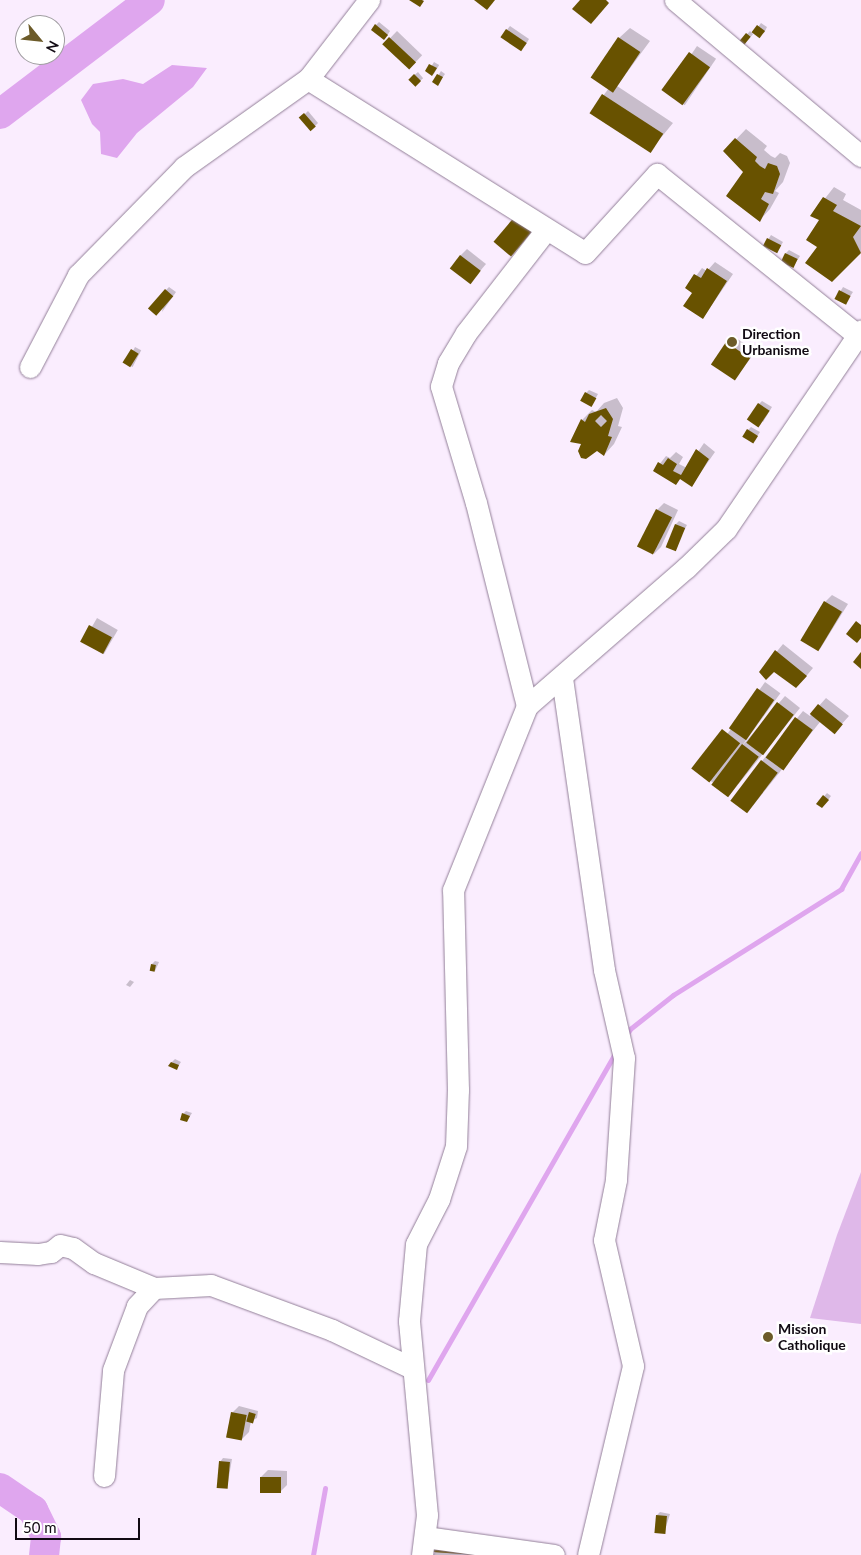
<!DOCTYPE html>
<style>
body{margin:0}
#map{position:relative;width:861px;height:1555px;overflow:hidden;background:#faedfe;font-family:Lato,sans-serif}
div>[style]{position:absolute}
[style*='--x']{left:calc(var(--x)*1px);top:calc(var(--y)*1px);width:calc(var(--w)*1px);rotate:calc(var(--a)*1deg)}
.green>*{inset:0;background:#dfb8e9}
.water>*{inset:0;background:#dfa6ee}
.shadow>*{inset:0;background:#0003;transform-origin:0 0}
.stream>*{height:5px;margin:-2.5px;padding:0 2.5px;transform-origin:2.5px;border-radius:2.5px;background:#dfa6ee}
.river>*{height:30px;margin:-15px;padding:0 15px;transform-origin:15px;border-radius:15px;background:#dfa6ee}
.building>*{inset:0;background:#685200;transform-origin:0 0}
.roads{filter:drop-shadow(0 0 1px #927f98) drop-shadow(0 0 1px #927f98)}
.minor>*{height:21px;margin:-10.5px;padding:0 10.5px;transform-origin:10.5px;border-radius:10.5px;background:#fff}
.dots>*{width:14px;height:14px;translate:-50% -50%;box-sizing:border-box;border:2px solid #fff;border-radius:50%}
span{translate:-50% -50%;white-space:nowrap;text-align:center;line-height:1.15;-webkit-text-stroke:5px #fff;paint-order:stroke}
.poi-label{font-size:14px;color:#110a13;font-weight:700}
.left{translate:0 -50%;text-align:left}
.north{position:absolute;left:15px;top:15px;width:50px;height:50px;box-sizing:border-box;background:#fff;border:1px solid #a09da1;border-radius:50%;rotate:118deg;font-size:14px;font-weight:700;line-height:20px;text-align:center;color:#110a13}
.north::after{content:'';display:block;margin:auto;width:18px;height:22px;background:#6c5b29;clip-path:polygon(50% 0,100% 100%,50% 72%,0 100%)}
.scale{position:absolute;left:15px;top:1518px;width:125px;height:22px;box-sizing:border-box;border:2px solid #110a13;border-top:0;padding-left:6px;font-size:15px;line-height:18px;white-space:nowrap;color:#110a13;-webkit-text-stroke:4px #fff;paint-order:stroke}
</style>
<div id="map">
<div class="green">
<i style="clip-path:polygon(861px 1172px,861px 1324px,810px 1318px,837px 1235px)"></i>
</div>
<div class="water">
<i style="clip-path:polygon(172px 65px,207px 68px,193px 87px,137px 133px,117px 158px,101px 154px,100px 132px,92px 124px,81px 100px,93px 84px,123px 79px,143px 84px)"></i>
</div>
<div class="shadow">
<i style="clip-path:polygon(379px 22px,390px 31px,387px 36px,376px 25px)"></i>
<i style="clip-path:polygon(761px 23px,767px 27px,764px 33px,755px 32px,746px 42px,740px 42px,750px 31px,753px 34px)"></i>
<i style="clip-path:polygon(510px 26px,529px 39px,525px 46px,502px 36px)"></i>
<i style="clip-path:polygon(630px 28px,650px 41px,617px 86px,673px 123px,650px 151px,591px 112px,609px 88px,619px 38px)"></i>
<i style="left:397px;top:31px;width:35px;height:18px;rotate:44deg"></i>
<i style="left:697px;top:46px;width:23px;height:56px;rotate:34deg"></i>
<i style="left:434px;top:62px;width:6px;height:11px;rotate:31deg"></i>
<i style="clip-path:polygon(441px 71px,445px 74px,438px 84px,434px 82px)"></i>
<i style="left:418px;top:72px;width:8px;height:11px;rotate:50deg"></i>
<i style="clip-path:polygon(308px 111px,318px 123px,312px 129px,301px 118px)"></i>
<i style="clip-path:polygon(746px 129px,767px 146px,764px 150px,771px 156px,775px 158px,780px 153px,787px 156px,790px 163px,783px 182px,775px 191px,779px 193px,770px 209px,760px 220px,745px 172px,725px 151px)"></i>
<i style="clip-path:polygon(834px 187px,846px 194px,843px 200px,861px 210px,861px 252px,831px 280px,819px 247px,821px 220px,812px 215px)"></i>
<i style="clip-path:polygon(771px 235px,783px 242px,779px 249px,764px 246px)"></i>
<i style="clip-path:polygon(467px 249px,486px 264px,470px 283px,460px 256px)"></i>
<i style="clip-path:polygon(789px 250px,800px 256px,793px 267px,786px 253px)"></i>
<i style="clip-path:polygon(715px 262px,733px 274px,703px 318px,694px 292px,687px 288px,702px 268px,707px 271px)"></i>
<i style="clip-path:polygon(169px 287px,176px 292px,162px 312px,166px 290px)"></i>
<i style="clip-path:polygon(843px 287px,853px 292px,845px 304px,836px 299px)"></i>
<i style="clip-path:polygon(733px 336px,756px 351px,735px 379px,727px 342px)"></i>
<i style="left:135px;top:347px;width:7px;height:19px;rotate:27deg"></i>
<i style="clip-path:polygon(589px 390px,598px 394px,592px 405px,586px 393px)"></i>
<i style="clip-path:polygon(617px 398px,623px 408px,618px 426px,622px 427px,614px 444px,604px 455px,597px 449px,582px 420px,592px 410px,596px 412px,604px 403px)"></i>
<i style="clip-path:polygon(762px 401px,772px 407px,763px 422px,759px 404px)"></i>
<i style="clip-path:polygon(751px 427px,760px 432px,756px 438px,748px 430px)"></i>
<i style="clip-path:polygon(704px 443px,715px 452px,692px 485px,681px 478px,676px 484px,655px 470px,666px 456px,670px 458px,676px 452px,683px 457px,679px 464px,687px 468px)"></i>
<i style="clip-path:polygon(664px 503px,678px 510px,661px 547px,654px 554px,657px 510px)"></i>
<i style="clip-path:polygon(679px 521px,687px 525px,674px 549px,676px 524px)"></i>
<i style="clip-path:polygon(832px 595px,848px 604px,820px 649px,825px 602px)"></i>
<i style="left:97px;top:618px;width:24px;height:28px;rotate:30deg"></i>
<i style="clip-path:polygon(783px 644px,813px 668px,803px 680px,774px 670px,760px 672px)"></i>
<i style="left:765px;top:682px;width:19px;height:112px;rotate:36deg"></i>
<i style="clip-path:polygon(785px 696px,800px 708px,728px 797px,743px 745px)"></i>
<i style="clip-path:polygon(826px 698px,849px 716px,840px 726px,820px 722px,747px 813px,762px 761px,803px 711px,810px 716px)"></i>
<i style="clip-path:polygon(827px 793px,831px 796px,825px 804px,818px 803px)"></i>
<i style="clip-path:polygon(155px 961px,159px 962px,155px 971px,152px 964px)"></i>
<i style="clip-path:polygon(130px 980px,134px 982px,130px 987px,126px 985px)"></i>
<i style="clip-path:polygon(175px 1059px,181px 1062px,177px 1068px,172px 1062px)"></i>
<i style="clip-path:polygon(186px 1111px,192px 1113px,187px 1121px,183px 1114px)"></i>
<i style="clip-path:polygon(239px 1406px,258px 1411px,257px 1418px,251px 1421px,249px 1432px,242px 1439px,232px 1413px)"></i>
<i style="clip-path:polygon(223px 1458px,232px 1459px,227px 1488px,220px 1462px)"></i>
<i style="clip-path:polygon(268px 1470px,287px 1471px,287px 1485px,280px 1492px,261px 1477px)"></i>
<i style="clip-path:polygon(660px 1512px,670px 1514px,664px 1533px,657px 1515px)"></i>
<i style="clip-path:polygon(483px 1549px,477px 1555px,433px 1555px,436px 1551px)"></i>
</div>
<div class="stream">
<i style="--x:625;--y:1037;--w:9;--a:-58"></i>
<i style="--x:630;--y:1029;--w:55;--a:-38.3"></i>
<i style="--x:673;--y:995;--w:199;--a:-32.2"></i>
<i style="--x:841;--y:889;--w:41;--a:-60.9"></i>
<i style="--x:428;--y:1380;--w:377;--a:-60.2"></i>
<i style="--x:313;--y:1555;--w:68;--a:-79.8"></i>
</div>
<div class="river">
<i style="--x:0;--y:114;--w:188;--a:-37.2"></i>
<i style="--x:0;--y:1488;--w:40;--a:34"></i>
<i style="--x:33;--y:1510;--w:30;--a:64"></i>
<i style="--x:46;--y:1537;--w:18;--a:96"></i>
</div>
<div class="building">
<i style="clip-path:polygon(409px 0,422px 0,424px 1px,420px 7px)"></i>
<i style="clip-path:polygon(474px 0,495px 0,487px 10px)"></i>
<i style="clip-path:polygon(580px 0,606px 0,609px 3px,591px 24px,572px 9px)"></i>
<i style="clip-path:polygon(375px 24px,388px 35px,384px 40px,371px 30px)"></i>
<i style="left:757px;top:25px;width:10px;height:9px;rotate:37deg"></i>
<i style="left:506px;top:29px;width:25px;height:10px;rotate:34deg"></i>
<i style="left:746px;top:33px;width:6px;height:13px;rotate:39deg"></i>
<i style="left:389px;top:37px;width:37px;height:10px;rotate:43deg"></i>
<i style="left:618px;top:37px;width:27px;height:49px;rotate:34deg"></i>
<i style="left:689px;top:52px;width:26px;height:47px;rotate:36deg"></i>
<i style="clip-path:polygon(429px 64px,437px 68px,432px 76px,425px 71px)"></i>
<i style="left:414px;top:74px;width:10px;height:8px;rotate:45deg"></i>
<i style="clip-path:polygon(437px 74px,443px 77px,438px 86px,432px 82px)"></i>
<i style="left:602px;top:94px;width:73px;height:23px;rotate:33deg"></i>
<i style="left:304px;top:113px;width:18px;height:7px;rotate:49deg"></i>
<i style="clip-path:polygon(735px 138px,757px 157px,755px 161px,760px 166px,765px 169px,768px 163px,777px 166px,780px 174px,773px 194px,765px 192px,761px 199px,769px 204px,760px 222px,726px 196px,743px 172px,723px 151px)"></i>
<i style="clip-path:polygon(823px 197px,837px 205px,833px 211px,861px 226px,853px 237px,861px 253px,832px 282px,805px 263px,817px 247px,806px 240px,819px 220px,810px 216px)"></i>
<i style="left:516px;top:215px;width:23px;height:35px;rotate:40deg"></i>
<i style="left:767px;top:238px;width:16px;height:9px;rotate:27deg"></i>
<i style="left:785px;top:253px;width:14px;height:10px;rotate:25deg"></i>
<i style="left:460px;top:255px;width:26px;height:17px;rotate:37deg"></i>
<i style="clip-path:polygon(707px 268px,727px 281px,703px 319px,683px 306px,692px 293px,685px 288px,694px 274px,701px 278px)"></i>
<i style="left:165px;top:289px;width:11px;height:26px;rotate:41deg"></i>
<i style="left:839px;top:290px;width:13px;height:10px;rotate:27deg"></i>
<i style="left:726px;top:342px;width:29px;height:27px;rotate:34deg"></i>
<i style="left:131px;top:349px;width:9px;height:16px;rotate:32deg"></i>
<i style="left:585px;top:392px;width:13px;height:10px;rotate:29deg"></i>
<i style="left:758px;top:403px;width:14px;height:20px;rotate:34deg"></i>
<i style="clip-path:polygon(evenodd,606px 408px,613px 419px,608px 436px,612px 437px,604px 456px,597px 451px,586px 459px,581px 458px,578px 451px,581px 444px,570px 442px,581px 419px,585px 422px,589px 414px,606px 408px,601px 415px,607px 421px,601px 427px,595px 421px,601px 415px)"></i>
<i style="left:747px;top:429px;width:13px;height:9px;rotate:32deg"></i>
<i style="clip-path:polygon(696px 449px,709px 459px,692px 487px,680px 479px,676px 485px,653px 471px,658px 462px,663px 465px,668px 458px,677px 464px,673px 471px,681px 475px)"></i>
<i style="left:656px;top:509px;width:18px;height:42px;rotate:27deg"></i>
<i style="left:675px;top:524px;width:11px;height:25px;rotate:22deg"></i>
<i style="left:824px;top:601px;width:21px;height:46px;rotate:31deg"></i>
<i style="clip-path:polygon(856px 621px,861px 625px,861px 638px,857px 643px,846px 634px)"></i>
<i style="left:89px;top:625px;width:26px;height:19px;rotate:28deg"></i>
<i style="clip-path:polygon(775px 650px,807px 676px,796px 688px,774px 672px,766px 680px,759px 672px)"></i>
<i style="clip-path:polygon(861px 652px,861px 669px,853px 662px)"></i>
<i style="left:757px;top:688px;width:21px;height:49px;rotate:35deg"></i>
<i style="left:777px;top:702px;width:21px;height:51px;rotate:37deg"></i>
<i style="left:818px;top:704px;width:32px;height:13px;rotate:39deg"></i>
<i style="left:795px;top:717px;width:22px;height:50px;rotate:36deg"></i>
<i style="left:722px;top:729px;width:23px;height:50px;rotate:38deg"></i>
<i style="left:742px;top:744px;width:21px;height:51px;rotate:37deg"></i>
<i style="left:761px;top:760px;width:21px;height:51px;rotate:37deg"></i>
<i style="clip-path:polygon(823px 795px,829px 800px,822px 808px,816px 804px)"></i>
<i style="left:151px;top:964px;width:5px;height:7px;rotate:11deg"></i>
<i style="clip-path:polygon(171px 1062px,179px 1065px,177px 1070px,168px 1066px)"></i>
<i style="clip-path:polygon(182px 1113px,190px 1116px,187px 1122px,180px 1120px)"></i>
<i style="left:231px;top:1412px;width:16px;height:26px;rotate:11deg"></i>
<i style="left:249px;top:1412px;width:7px;height:10px;rotate:16deg"></i>
<i style="left:219px;top:1461px;width:11px;height:27px;rotate:5deg"></i>
<i style="left:260px;top:1477px;width:21px;height:16px"></i>
<i style="left:656px;top:1515px;width:11px;height:18px;rotate:5deg"></i>
<i style="clip-path:polygon(433px 1544px,477px 1549px,477px 1555px,432px 1552px)"></i>
</div>
<div class="roads">
<div class="minor">
<i style="--x:675;--y:0;--w:243;--a:40"></i>
<i style="--x:308;--y:79;--w:327;--a:32.1"></i>
<i style="--x:585;--y:253;--w:107;--a:-47.7"></i>
<i style="--x:657;--y:174;--w:262;--a:38.8"></i>
<i style="--x:30;--y:367;--w:104;--a:-62.4"></i>
<i style="--x:78;--y:275;--w:151;--a:-45.5"></i>
<i style="--x:184;--y:167;--w:152;--a:-35.4"></i>
<i style="--x:308;--y:79;--w:100;--a:-52.3"></i>
<i style="--x:562;--y:678;--w:295;--a:81.8"></i>
<i style="--x:604;--y:970;--w:90;--a:77.2"></i>
<i style="--x:624;--y:1058;--w:122;--a:93.8"></i>
<i style="--x:616;--y:1180;--w:61;--a:101.3"></i>
<i style="--x:604;--y:1240;--w:129;--a:77"></i>
<i style="--x:633;--y:1366;--w:194;--a:103.4"></i>
<i style="--x:527;--y:706;--w:209;--a:-104.1"></i>
<i style="--x:476;--y:503;--w:122;--a:-106.7"></i>
<i style="--x:441;--y:386;--w:24;--a:-73"></i>
<i style="--x:448;--y:363;--w:35;--a:-59"></i>
<i style="--x:466;--y:333;--w:130;--a:-52.2"></i>
<i style="--x:0;--y:1252;--w:38;--a:3"></i>
<i style="--x:38;--y:1254;--w:13;--a:-9"></i>
<i style="--x:51;--y:1252;--w:11;--a:-38"></i>
<i style="--x:60;--y:1245;--w:13;--a:13"></i>
<i style="--x:73;--y:1248;--w:26;--a:36"></i>
<i style="--x:94;--y:1263;--w:65;--a:22.6"></i>
<i style="--x:104;--y:1476;--w:106;--a:-85.1"></i>
<i style="--x:113;--y:1370;--w:68;--a:-69.4"></i>
<i style="--x:137;--y:1306;--w:25;--a:-47"></i>
<i style="--x:154;--y:1288;--w:57;--a:-3"></i>
<i style="--x:211;--y:1285;--w:129;--a:20.4"></i>
<i style="--x:332;--y:1330;--w:89;--a:25.4"></i>
<i style="--x:425;--y:1537;--w:130;--a:7.9"></i>
<i style="--x:422;--y:1555;--w:40;--a:-82.9"></i>
<i style="--x:427;--y:1515;--w:195;--a:-95.3"></i>
<i style="--x:409;--y:1321;--w:77;--a:-84.8"></i>
<i style="--x:416;--y:1244;--w:51;--a:-62.9"></i>
<i style="--x:439;--y:1199;--w:56;--a:-72.2"></i>
<i style="--x:456;--y:1146;--w:56;--a:-88"></i>
<i style="--x:458;--y:1090;--w:200;--a:-91.4"></i>
<i style="--x:453;--y:890;--w:198;--a:-68.1"></i>
<i style="--x:527;--y:706;--w:211;--a:-41"></i>
<i style="--x:686;--y:568;--w:56;--a:-44.3"></i>
<i style="--x:726;--y:529;--w:240;--a:-55.8"></i>
</div>
</div>
<div class="dots">
<i style="left:732px;top:342px;background:#6c5b29"></i>
<i style="left:768px;top:1337px;background:#6c5b29"></i>
</div>
<div class="poi-label">
<span class="left" style="left:742px;top:342px">Direction<br>Urbanisme</span>
<span class="left" style="left:778px;top:1337px">Mission<br>Catholique</span>
</div>
<div class="north">N</div>
<div class="scale">50 m</div>
</div>
